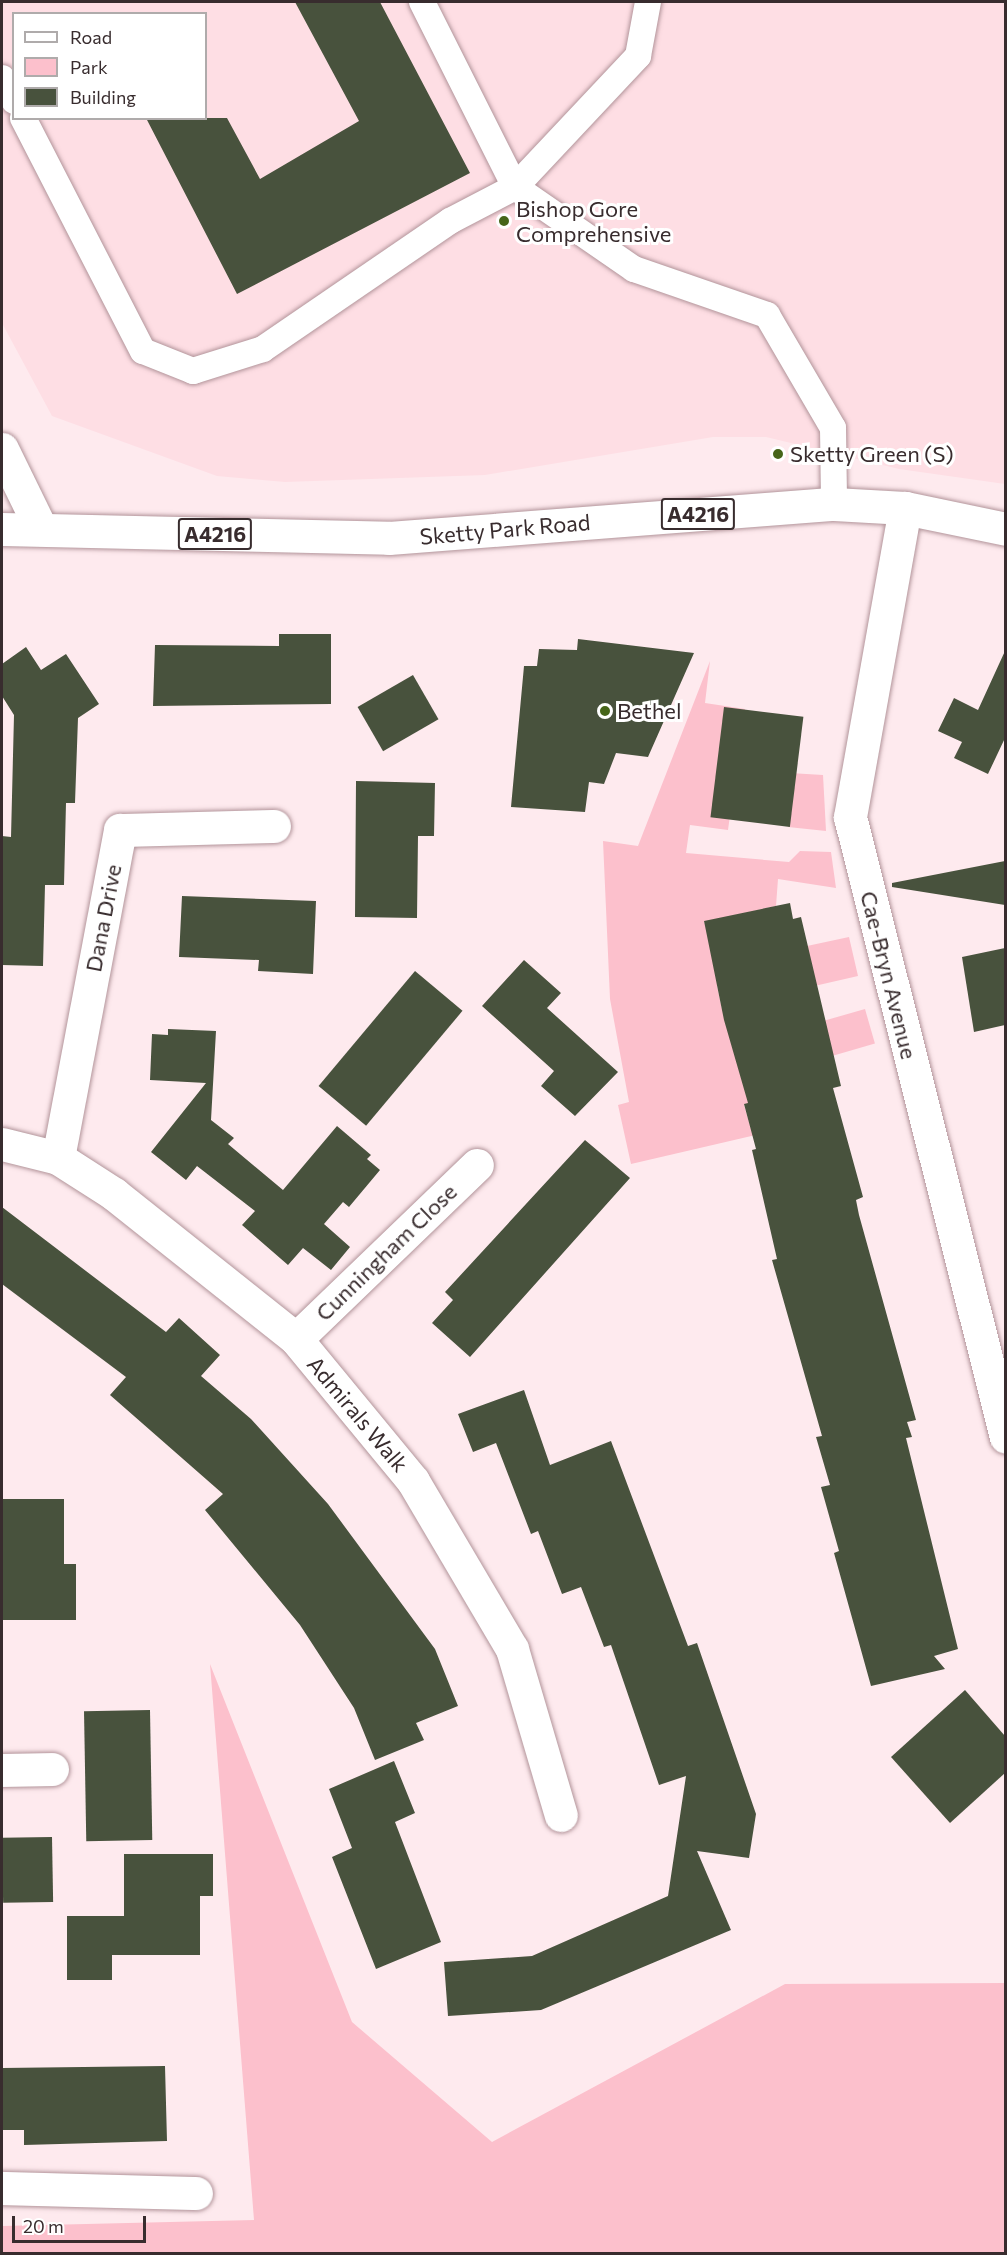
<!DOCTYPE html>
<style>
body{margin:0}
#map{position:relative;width:1007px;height:2255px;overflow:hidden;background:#feeaee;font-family:Commissioner,sans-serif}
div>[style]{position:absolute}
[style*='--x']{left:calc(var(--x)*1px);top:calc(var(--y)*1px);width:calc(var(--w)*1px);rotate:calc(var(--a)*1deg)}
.built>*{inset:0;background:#fedee4}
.green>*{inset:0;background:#fcc0cc;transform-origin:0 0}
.building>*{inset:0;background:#48523d;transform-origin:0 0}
.roads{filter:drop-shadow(0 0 2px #b2949a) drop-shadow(0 0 2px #b2949a)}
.lane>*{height:26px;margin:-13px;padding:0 13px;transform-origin:13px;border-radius:13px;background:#fff}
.street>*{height:33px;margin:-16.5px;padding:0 16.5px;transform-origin:16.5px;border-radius:16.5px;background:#fff}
.secondary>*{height:33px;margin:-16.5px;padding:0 16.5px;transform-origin:16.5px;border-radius:16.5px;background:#fff}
.primary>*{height:33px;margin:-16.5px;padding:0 16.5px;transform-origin:16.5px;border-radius:16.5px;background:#fff}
.dots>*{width:16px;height:16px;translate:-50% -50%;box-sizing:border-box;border:3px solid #fff;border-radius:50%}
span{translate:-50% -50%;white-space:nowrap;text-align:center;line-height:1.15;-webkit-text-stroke:6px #fff;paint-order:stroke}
.shield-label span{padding:2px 4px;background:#fff;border:2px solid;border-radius:4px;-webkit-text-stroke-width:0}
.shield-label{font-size:21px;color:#382c2e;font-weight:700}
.poi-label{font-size:22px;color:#382c2e}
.left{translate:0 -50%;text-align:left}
.street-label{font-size:22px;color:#382c2e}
.frame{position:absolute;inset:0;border:3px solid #382c2e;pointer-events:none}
.legend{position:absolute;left:12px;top:12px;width:195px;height:108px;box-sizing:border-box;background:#fff;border:2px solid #afabab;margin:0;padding:8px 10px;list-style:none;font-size:18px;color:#382c2e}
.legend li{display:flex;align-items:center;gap:12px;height:30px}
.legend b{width:30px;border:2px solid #afabab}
.scale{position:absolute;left:12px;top:2216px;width:134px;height:27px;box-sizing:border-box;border:3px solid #382c2e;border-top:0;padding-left:8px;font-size:18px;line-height:21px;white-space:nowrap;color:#382c2e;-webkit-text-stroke:4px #fff;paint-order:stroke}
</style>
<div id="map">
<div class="built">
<i style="clip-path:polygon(evenodd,2px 2px,1005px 2px,1005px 484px,899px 469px,766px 437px,713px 437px,485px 475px,285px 482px,217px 476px,52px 416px,2px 323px,2px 2px,14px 14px,206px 14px,206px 118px,14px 118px,14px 14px)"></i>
</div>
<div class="green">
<i style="clip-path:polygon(710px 661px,705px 703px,745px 709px,728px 830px,690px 825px,686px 853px,789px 862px,800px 851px,831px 852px,836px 888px,778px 879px,776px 906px,704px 922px,744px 980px,717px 986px,722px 1009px,771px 1097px,744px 1105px,751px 1129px,760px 1134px,631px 1164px,618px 1105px,629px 1102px,610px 999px,603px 841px,638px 846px)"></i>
<i style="clip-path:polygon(790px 773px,823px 775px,826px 831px,788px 827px)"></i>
<i style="clip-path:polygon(849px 937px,858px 976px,810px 987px,807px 946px)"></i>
<i style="left:865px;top:1009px;width:36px;height:50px;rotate:74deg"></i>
<i style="clip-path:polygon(210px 1664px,352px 2022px,492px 2142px,785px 1984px,1005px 1983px,1005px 2253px,2px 2253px,2px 2226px,254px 2220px)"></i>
</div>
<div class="building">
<i style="clip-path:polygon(295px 2px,380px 2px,470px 173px,237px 294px,146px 118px,227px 118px,260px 179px,359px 121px)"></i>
<i style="clip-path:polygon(279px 634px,331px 634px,331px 704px,153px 706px,155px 645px,279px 646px)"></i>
<i style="clip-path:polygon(578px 639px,694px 653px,648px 757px,616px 753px,604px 784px,589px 782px,585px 812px,511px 807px,524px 666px,537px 666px,539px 649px,577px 650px)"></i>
<i style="clip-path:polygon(26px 647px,41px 670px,66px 654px,99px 704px,78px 718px,75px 803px,66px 803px,64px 885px,45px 885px,43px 966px,2px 965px,2px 836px,11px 837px,14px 715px,2px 696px,2px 664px)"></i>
<i style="clip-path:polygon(1005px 651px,1005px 738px,988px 774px,954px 758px,962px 742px,938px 731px,954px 698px,978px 710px)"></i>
<i style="left:413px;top:675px;width:51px;height:64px;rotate:60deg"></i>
<i style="left:724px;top:707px;width:80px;height:111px;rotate:7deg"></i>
<i style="clip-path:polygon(356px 781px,435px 783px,434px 836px,418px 836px,417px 918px,355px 917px)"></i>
<i style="clip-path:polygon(1005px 861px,1005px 905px,892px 887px,892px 883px)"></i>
<i style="clip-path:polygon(182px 896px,316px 901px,313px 974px,258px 971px,259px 960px,179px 957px)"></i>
<i style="clip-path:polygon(790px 903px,793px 919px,801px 917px,841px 1086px,833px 1088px,863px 1197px,856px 1200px,859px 1215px,916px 1420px,907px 1422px,912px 1437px,906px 1438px,958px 1649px,934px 1656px,945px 1669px,871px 1686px,834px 1553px,839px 1551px,821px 1487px,830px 1485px,816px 1437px,822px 1436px,772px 1260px,777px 1259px,752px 1150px,756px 1149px,744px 1104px,748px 1103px,724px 1020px,704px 921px)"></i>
<i style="clip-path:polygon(1005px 948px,1005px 1025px,974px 1032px,962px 957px)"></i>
<i style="clip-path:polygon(524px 960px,561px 993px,547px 1008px,618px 1072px,575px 1116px,541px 1086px,554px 1071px,482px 1006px)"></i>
<i style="left:415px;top:971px;width:62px;height:150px;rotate:40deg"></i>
<i style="clip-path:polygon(168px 1029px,216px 1031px,211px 1120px,234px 1138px,228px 1144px,283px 1190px,337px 1126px,371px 1155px,367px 1159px,380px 1170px,349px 1207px,343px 1202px,324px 1224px,350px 1247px,331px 1270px,303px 1248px,288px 1265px,242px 1225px,255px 1211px,197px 1166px,186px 1180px,151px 1152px,206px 1083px,150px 1080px,152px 1034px,168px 1035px)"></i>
<i style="clip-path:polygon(585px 1140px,630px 1178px,470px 1357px,432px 1323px,453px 1300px,445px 1292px)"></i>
<i style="clip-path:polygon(2px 1207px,166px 1332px,179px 1318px,220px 1355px,201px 1376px,251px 1419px,328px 1504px,435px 1649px,458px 1706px,416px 1723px,424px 1740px,375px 1760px,354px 1708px,300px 1625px,205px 1510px,223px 1494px,110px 1395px,126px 1377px,2px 1284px)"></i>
<i style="clip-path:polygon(524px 1390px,550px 1465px,611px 1441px,688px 1646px,697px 1643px,756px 1814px,749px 1858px,697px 1851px,731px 1930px,541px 2010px,448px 2016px,444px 1962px,532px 1956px,668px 1896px,686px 1776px,659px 1785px,611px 1645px,604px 1647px,581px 1587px,562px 1594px,538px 1531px,531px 1534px,496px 1443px,473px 1452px,458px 1414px)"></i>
<i style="clip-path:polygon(2px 1499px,64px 1499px,64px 1564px,76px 1564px,76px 1620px,3px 1620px)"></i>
<i style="clip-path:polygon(965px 1690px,1005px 1736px,1005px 1773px,950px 1823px,891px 1757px)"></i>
<i style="left:150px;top:1710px;width:130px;height:66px;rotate:89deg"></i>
<i style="clip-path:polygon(394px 1761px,415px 1813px,395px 1822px,441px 1942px,376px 1969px,332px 1857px,352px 1848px,329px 1789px)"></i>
<i style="left:52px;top:1837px;width:65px;height:50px;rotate:89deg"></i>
<i style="clip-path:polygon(124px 1854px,213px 1854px,213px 1896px,200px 1896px,200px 1955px,112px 1955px,112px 1980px,67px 1980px,67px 1916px,124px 1916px)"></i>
<i style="clip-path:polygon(165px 2066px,167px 2141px,24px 2145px,24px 2130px,2px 2130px,2px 2068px)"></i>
</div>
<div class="roads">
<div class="lane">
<i style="--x:422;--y:2;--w:207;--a:63.3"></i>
<i style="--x:515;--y:187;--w:180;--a:-46.8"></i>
<i style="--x:638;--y:56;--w:55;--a:-79.5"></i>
<i style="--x:2;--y:78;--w:26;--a:62"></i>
<i style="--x:23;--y:118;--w:262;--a:62.8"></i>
<i style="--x:143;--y:351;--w:54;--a:21.8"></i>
<i style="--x:193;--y:371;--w:73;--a:-17.4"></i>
<i style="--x:263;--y:349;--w:227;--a:-34.4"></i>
<i style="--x:450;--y:221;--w:73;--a:-27.6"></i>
<i style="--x:515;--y:187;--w:145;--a:34.6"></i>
<i style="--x:634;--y:269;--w:141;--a:19.1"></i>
<i style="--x:767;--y:315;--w:131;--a:59.7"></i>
<i style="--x:833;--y:428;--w:76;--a:89.2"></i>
</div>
<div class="street">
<i style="--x:905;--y:508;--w:314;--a:100.1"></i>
<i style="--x:850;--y:817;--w:639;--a:75.88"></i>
<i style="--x:2;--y:1144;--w:58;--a:14"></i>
<i style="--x:58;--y:1158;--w:67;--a:32.7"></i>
<i style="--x:114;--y:1194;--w:233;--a:38.5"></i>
<i style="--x:296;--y:1339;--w:184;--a:50.5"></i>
<i style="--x:413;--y:1481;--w:195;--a:59.5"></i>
<i style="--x:512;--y:1649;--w:173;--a:73.6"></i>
<i style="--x:58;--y:1158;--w:334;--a:-79.3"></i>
<i style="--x:120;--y:830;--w:154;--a:-1.5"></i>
<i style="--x:296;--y:1339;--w:251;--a:-43.9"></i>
<i style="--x:2;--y:1770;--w:50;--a:-1.1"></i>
<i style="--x:2;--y:2188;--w:194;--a:1.5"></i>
</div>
<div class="secondary">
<i style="--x:2;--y:449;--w:89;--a:64"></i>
</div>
<div class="primary">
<i style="--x:2;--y:529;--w:387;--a:1.3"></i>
<i style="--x:389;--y:538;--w:446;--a:-4.4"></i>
<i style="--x:834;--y:504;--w:71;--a:3.2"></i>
<i style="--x:905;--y:508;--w:103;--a:11.7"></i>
</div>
</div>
<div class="dots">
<i style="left:504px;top:221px;background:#466519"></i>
<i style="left:778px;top:454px;background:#466519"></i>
<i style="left:605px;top:711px;background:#466519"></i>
</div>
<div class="shield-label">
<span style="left:698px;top:514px">A4216</span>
<span style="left:215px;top:534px">A4216</span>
</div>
<div class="poi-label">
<span class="left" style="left:516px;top:221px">Bishop Gore<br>Comprehensive</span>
<span class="left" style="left:790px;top:454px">Sketty Green (S)</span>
<span class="left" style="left:617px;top:711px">Bethel</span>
</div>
<div class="street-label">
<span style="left:505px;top:529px;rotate:-5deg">Sketty Park Road</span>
<span style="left:103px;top:918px;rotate:-79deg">Dana Drive</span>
<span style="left:889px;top:975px;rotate:76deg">Cae-Bryn Avenue</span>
<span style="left:386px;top:1252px;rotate:-44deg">Cunningham Close</span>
<span style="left:358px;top:1414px;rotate:50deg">Admirals Walk</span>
</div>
<div class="frame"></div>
<ul class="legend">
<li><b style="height:8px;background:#fff"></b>Road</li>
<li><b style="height:16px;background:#fcc0cc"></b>Park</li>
<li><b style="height:16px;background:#48523d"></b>Building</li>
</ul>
<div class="scale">20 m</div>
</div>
